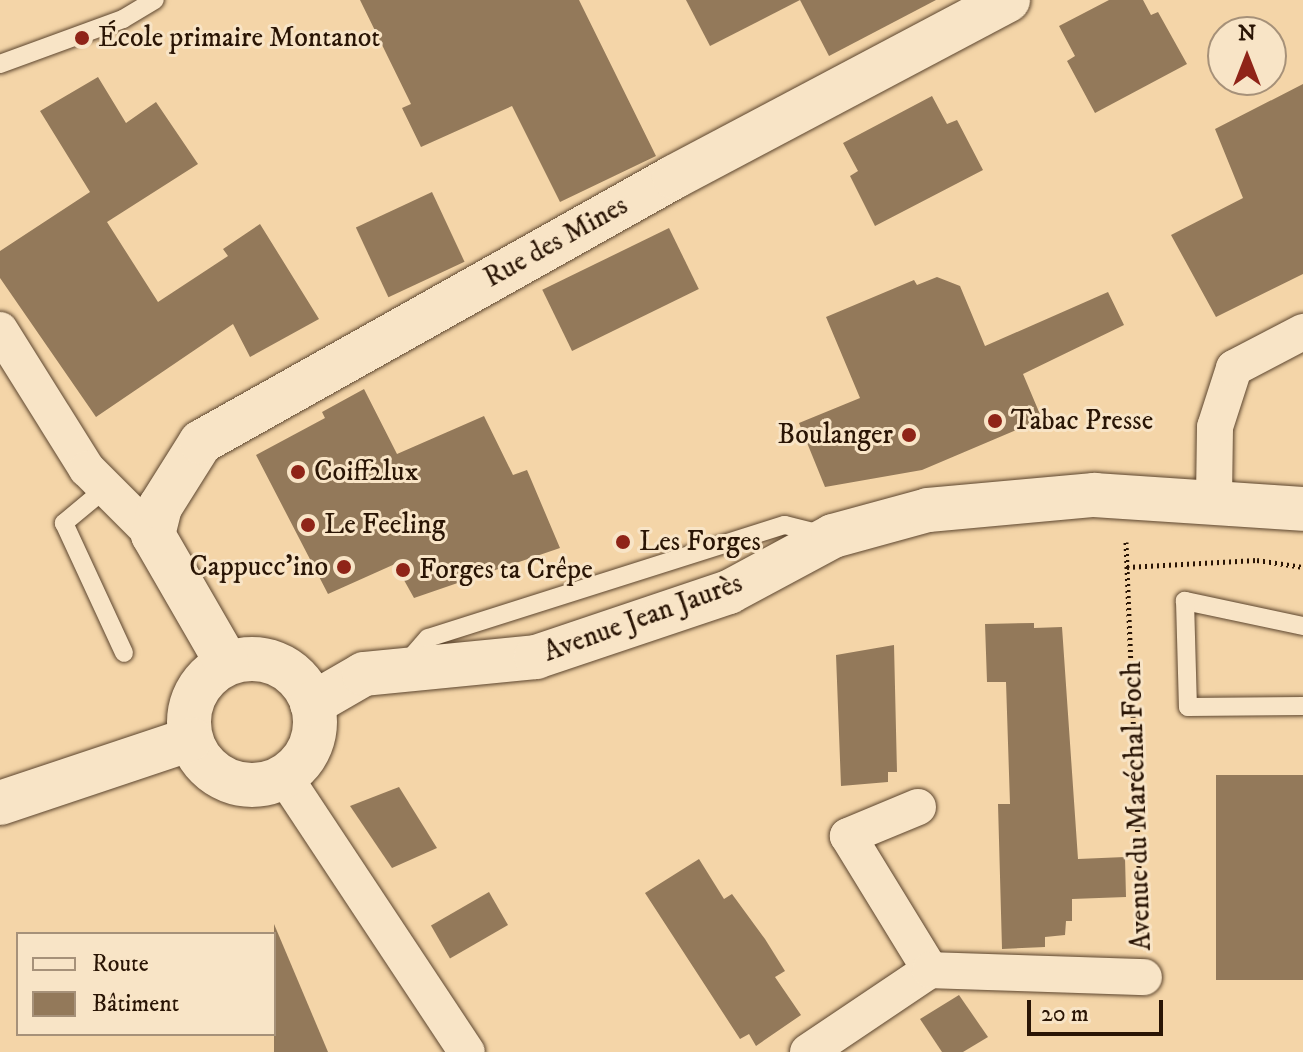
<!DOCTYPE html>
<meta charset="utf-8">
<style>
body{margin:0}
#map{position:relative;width:1303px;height:1052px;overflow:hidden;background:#f4d5a8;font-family:"IM FELL DW Pica",serif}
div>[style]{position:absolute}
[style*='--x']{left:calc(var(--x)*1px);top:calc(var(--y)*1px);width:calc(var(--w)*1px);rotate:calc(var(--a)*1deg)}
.building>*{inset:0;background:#93795a;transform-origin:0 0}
.path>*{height:5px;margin-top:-2.5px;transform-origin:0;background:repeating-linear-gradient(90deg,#2a1505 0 2px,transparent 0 6px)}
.roads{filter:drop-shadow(0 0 2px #5c452e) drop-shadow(0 0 2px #5c452e)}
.lane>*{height:18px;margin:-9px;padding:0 9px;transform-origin:9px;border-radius:9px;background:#f8e4c6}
.street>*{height:36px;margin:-18px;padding:0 18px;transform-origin:18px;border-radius:18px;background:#f8e4c6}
.secondary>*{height:44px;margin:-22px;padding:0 22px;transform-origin:22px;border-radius:22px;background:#f8e4c6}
.secondary>.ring{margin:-22px;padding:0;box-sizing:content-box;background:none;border:44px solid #f8e4c6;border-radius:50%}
.dots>*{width:22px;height:22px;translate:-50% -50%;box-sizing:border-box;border:4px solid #f8e4c6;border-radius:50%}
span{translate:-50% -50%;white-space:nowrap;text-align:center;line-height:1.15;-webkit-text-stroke:6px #f8e4c6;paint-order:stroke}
.poi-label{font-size:28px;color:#2a1505}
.left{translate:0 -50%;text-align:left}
.right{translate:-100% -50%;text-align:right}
.street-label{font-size:28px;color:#2a1505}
.legend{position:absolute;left:16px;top:932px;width:260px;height:104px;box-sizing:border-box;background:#f8e4c6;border:2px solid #a69179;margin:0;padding:10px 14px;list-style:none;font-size:24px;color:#2a1505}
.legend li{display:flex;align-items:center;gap:16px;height:40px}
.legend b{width:40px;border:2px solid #a69179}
.north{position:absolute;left:1207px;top:16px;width:80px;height:80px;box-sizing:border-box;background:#f8e4c6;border:2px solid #a69179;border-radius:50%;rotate:0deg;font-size:22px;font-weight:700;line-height:32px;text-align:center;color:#2a1505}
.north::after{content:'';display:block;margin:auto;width:28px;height:36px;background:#8f2418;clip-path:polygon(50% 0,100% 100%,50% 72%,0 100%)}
.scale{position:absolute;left:1027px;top:1000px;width:136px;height:36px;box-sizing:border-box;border:4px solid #2a1505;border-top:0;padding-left:10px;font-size:24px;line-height:28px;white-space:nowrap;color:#2a1505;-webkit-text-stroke:6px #f8e4c6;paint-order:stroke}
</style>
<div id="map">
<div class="building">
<i style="clip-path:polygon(360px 0,579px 0,656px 156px,560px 202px,512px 106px,421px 147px,402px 108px,411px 104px)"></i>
<i style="clip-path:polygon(686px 0,800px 0,710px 46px)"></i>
<i style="clip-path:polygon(800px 0,936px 0,829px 56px)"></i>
<i style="clip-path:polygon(1109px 0,1143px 0,1151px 15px,1158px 12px,1187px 64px,1095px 113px,1067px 61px,1075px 56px,1059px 26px)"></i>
<i style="clip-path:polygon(98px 77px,126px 123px,156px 102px,198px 164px,107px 222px,158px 302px,228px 256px,223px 249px,260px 224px,319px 319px,250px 357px,233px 324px,96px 417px,0 278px,0 251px,90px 192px,40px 111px)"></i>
<i style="clip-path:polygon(1303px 84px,1303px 274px,1216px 317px,1171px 235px,1243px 198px,1215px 129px)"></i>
<i style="clip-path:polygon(932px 96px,947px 124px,957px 120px,983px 170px,875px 226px,850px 176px,858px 171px,843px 143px)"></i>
<i style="left:432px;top:192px;width:77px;height:84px;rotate:65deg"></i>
<i style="left:669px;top:228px;width:68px;height:141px;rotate:64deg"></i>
<i style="clip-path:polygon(937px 277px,960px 286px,985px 346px,1108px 292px,1124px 325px,1023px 374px,1042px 419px,922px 470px,825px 487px,799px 423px,860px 398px,826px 317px,914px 280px,917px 285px)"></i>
<i style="clip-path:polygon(364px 389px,397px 454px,484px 416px,513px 475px,527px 470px,560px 548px,414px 598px,395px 564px,328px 594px,256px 455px,325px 418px,322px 412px)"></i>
<i style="clip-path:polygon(1034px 623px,1034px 628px,1062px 627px,1078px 859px,1125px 857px,1126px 897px,1072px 899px,1072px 921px,1066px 921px,1065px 935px,1045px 937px,1045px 947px,1002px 949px,998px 804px,1010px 804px,1006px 682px,987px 682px,985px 624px)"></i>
<i style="clip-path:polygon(894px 645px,897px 772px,888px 772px,888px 782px,841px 786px,836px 655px)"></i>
<i style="left:1303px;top:775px;width:205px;height:87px;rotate:90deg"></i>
<i style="clip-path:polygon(399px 787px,437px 848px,392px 868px,350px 806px)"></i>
<i style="clip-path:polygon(699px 859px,724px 899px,732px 894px,765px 939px,785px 971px,775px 977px,801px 1015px,756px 1046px,749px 1034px,740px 1039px,645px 893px)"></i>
<i style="left:489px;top:892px;width:38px;height:67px;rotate:60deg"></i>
<i style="clip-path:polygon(274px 924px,328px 1052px,274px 1052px)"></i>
<i style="clip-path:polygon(959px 995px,988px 1037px,963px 1052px,942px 1052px,920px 1019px)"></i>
</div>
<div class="path">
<i style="--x:1126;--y:542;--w:394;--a:87.7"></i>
<i style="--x:1127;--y:567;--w:130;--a:-3.1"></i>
<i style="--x:1257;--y:560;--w:47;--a:8.7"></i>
</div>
<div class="roads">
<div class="lane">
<i style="--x:0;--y:64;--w:131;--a:-20.1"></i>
<i style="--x:123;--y:19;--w:37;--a:-31"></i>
<i style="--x:106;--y:488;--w:55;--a:140.2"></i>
<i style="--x:64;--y:523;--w:143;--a:65.2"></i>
<i style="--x:1303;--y:626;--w:121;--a:-168"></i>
<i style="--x:1185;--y:601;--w:106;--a:88.4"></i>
<i style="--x:1188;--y:707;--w:115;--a:-0.5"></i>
<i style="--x:406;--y:663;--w:33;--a:-49"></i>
<i style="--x:428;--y:638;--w:374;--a:-17.6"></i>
<i style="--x:785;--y:525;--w:38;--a:14"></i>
</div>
<div class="street">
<i style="--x:0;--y:330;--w:164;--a:58"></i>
<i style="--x:87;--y:469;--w:93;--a:45"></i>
<i style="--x:1214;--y:499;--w:72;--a:-89.2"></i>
<i style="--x:1215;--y:427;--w:62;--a:-72.1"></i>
<i style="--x:1234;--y:368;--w:78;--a:-27.6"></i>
<i style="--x:284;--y:776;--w:331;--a:56.5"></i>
<i style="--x:918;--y:807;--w:76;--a:157.5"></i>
<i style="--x:848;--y:836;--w:157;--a:58.5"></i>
<i style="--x:808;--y:1052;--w:147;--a:-33.9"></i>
<i style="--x:930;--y:970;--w:214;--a:1.9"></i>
</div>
<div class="secondary">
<i class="ring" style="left:189px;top:659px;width:82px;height:82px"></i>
<i style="--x:227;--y:663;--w:148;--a:-120"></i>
<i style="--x:153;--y:535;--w:29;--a:-76"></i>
<i style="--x:160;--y:507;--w:77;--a:-57.8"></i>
<i style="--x:201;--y:442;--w:542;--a:-29.26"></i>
<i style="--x:674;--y:177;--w:378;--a:-27.9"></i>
<i style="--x:312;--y:704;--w:60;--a:-30"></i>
<i style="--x:364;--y:674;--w:173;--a:-5.6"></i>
<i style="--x:536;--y:657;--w:204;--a:-18.6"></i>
<i style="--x:729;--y:592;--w:118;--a:-28.3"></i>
<i style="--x:833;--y:536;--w:98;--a:-15.3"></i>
<i style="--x:928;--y:510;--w:167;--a:-5.2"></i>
<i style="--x:1094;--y:495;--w:209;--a:3.8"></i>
<i style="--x:0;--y:803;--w:201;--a:-18.5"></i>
</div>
</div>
<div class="dots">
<i style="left:82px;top:38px;background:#8f2418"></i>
<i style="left:995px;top:421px;background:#8f2418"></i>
<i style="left:909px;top:435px;background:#8f2418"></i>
<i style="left:298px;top:472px;background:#8f2418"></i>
<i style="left:308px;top:525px;background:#8f2418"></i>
<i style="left:623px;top:542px;background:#8f2418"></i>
<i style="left:344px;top:567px;background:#8f2418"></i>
<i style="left:403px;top:570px;background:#8f2418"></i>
</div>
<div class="poi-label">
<span class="left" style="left:98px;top:38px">École primaire Montanot</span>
<span class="left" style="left:1011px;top:421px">Tabac Presse</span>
<span class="right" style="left:893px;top:435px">Boulanger</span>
<span class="left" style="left:314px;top:472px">Coiff2lux</span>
<span class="left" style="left:324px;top:525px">Le Feeling</span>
<span class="left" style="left:639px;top:542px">Les Forges</span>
<span class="right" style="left:328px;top:567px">Cappucc’ino</span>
<span class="left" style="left:419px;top:570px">Forges ta Crêpe</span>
</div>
<div class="street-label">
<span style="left:556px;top:242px;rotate:-29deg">Rue des Mines</span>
<span style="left:643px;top:618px;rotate:-20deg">Avenue Jean Jaurès</span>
<span style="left:1137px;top:806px;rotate:-92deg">Avenue du Maréchal Foch</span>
</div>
<ul class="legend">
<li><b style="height:10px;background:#f8e4c6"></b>Route</li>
<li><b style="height:22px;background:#93795a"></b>Bâtiment</li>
</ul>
<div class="north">N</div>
<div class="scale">20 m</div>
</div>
